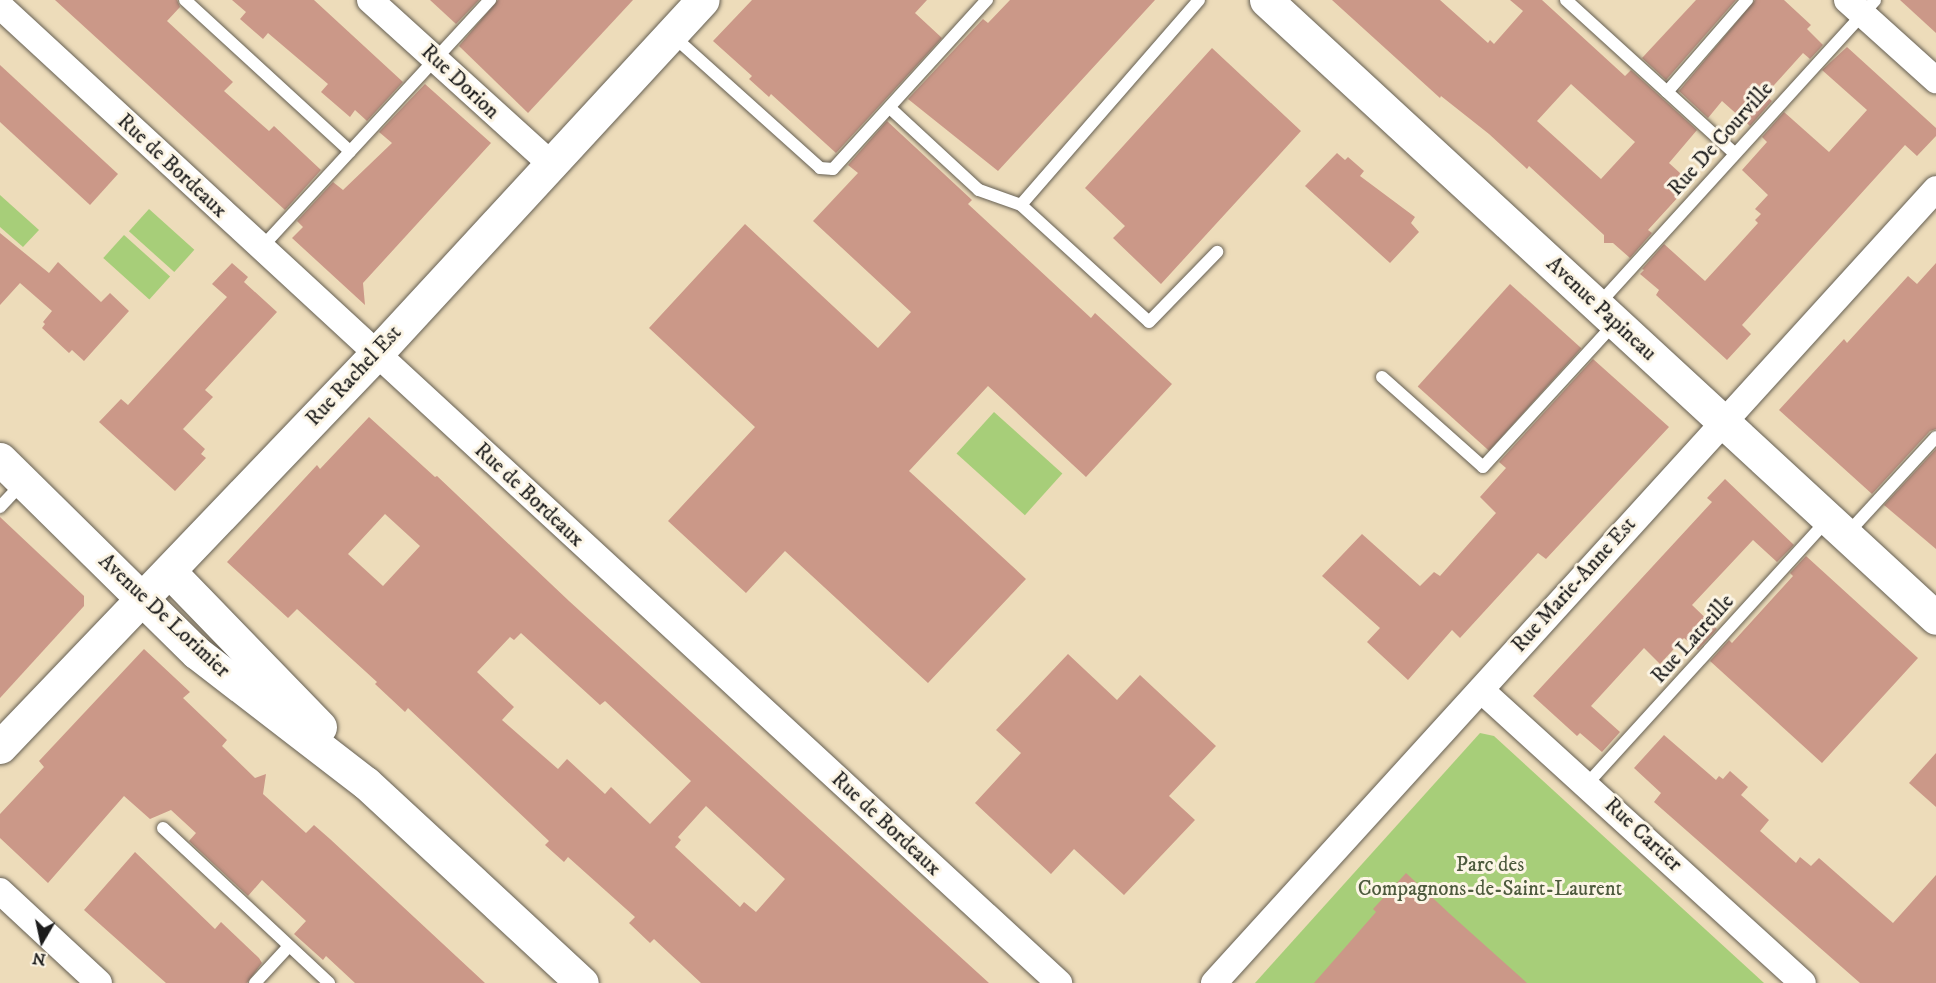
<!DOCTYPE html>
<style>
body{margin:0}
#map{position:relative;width:1936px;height:983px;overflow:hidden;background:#eddcba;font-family:"IM FELL DW Pica",serif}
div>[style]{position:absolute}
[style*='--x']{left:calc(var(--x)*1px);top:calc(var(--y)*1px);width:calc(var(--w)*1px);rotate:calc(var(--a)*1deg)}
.green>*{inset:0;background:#a7ce79;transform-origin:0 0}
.building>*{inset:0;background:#cb9888;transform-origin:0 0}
.roads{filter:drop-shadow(0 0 2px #655f53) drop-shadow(0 0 2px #655f53)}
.lane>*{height:12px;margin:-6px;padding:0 6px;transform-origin:6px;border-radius:6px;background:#fff}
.street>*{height:26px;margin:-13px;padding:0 13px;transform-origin:13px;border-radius:13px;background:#fff}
.secondary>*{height:33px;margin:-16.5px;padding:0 16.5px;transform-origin:16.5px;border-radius:16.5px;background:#fff}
span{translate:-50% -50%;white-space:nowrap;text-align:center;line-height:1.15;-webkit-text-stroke:6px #fcf5e5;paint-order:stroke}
.street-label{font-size:21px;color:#1c1c1c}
.park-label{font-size:21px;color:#4d5a3d}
.north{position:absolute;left:12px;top:911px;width:60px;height:60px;-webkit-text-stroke:4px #fcf5e5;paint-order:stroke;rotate:189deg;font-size:16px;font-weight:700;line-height:24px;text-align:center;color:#1c1c1c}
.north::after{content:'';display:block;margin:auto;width:21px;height:27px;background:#1c1c1c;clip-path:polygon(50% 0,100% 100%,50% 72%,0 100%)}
</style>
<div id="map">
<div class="green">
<i style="clip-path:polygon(0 195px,39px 230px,23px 247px,0 227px)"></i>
<i style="left:149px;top:209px;width:61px;height:30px;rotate:42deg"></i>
<i style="left:124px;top:235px;width:62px;height:31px;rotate:42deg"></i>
<i style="left:994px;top:412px;width:92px;height:56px;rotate:42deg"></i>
<i style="clip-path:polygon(1480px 733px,1494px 736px,1764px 983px,1255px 983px)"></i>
</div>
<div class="building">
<i style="clip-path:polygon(55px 0,177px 0,180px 7px,167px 21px,233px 82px,224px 91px,269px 131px,274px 126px,321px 170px,285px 210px)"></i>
<i style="clip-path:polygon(232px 0,314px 0,403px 82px,367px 121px,355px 110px,350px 117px,321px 92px,328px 84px,268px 33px,263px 39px,240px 19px,246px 12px)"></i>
<i style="clip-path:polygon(430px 0,479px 0,456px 24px)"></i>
<i style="clip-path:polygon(498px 0,633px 0,528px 113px,459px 46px)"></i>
<i style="clip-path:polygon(752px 0,927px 0,915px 13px,942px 38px,836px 153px,771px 94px,769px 97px,749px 79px,752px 76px,713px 41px)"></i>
<i style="clip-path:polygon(1010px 0,1155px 0,998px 171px,908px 99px,983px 19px,988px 23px)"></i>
<i style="clip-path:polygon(evenodd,1332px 0,1440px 0,1488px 43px,1490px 40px,1494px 44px,1523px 11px,1510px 0,1542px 0,1625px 76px,1631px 70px,1697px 130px,1669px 163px,1691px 183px,1648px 230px,1652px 233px,1630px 258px,1613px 243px,1604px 243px,1604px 235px,1529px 166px,1527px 169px,1489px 134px,1441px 96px,1440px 98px,1332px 0,1571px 84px,1635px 142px,1601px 179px,1537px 121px,1571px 84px)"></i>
<i style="clip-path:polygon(1696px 0,1736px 0,1666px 80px,1642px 58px)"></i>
<i style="clip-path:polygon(1755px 0,1784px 0,1811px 25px,1807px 29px,1823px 45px,1810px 59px,1803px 53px,1765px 95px,1772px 101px,1750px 126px,1722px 101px,1708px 118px,1679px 91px)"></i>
<i style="clip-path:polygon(1900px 0,1936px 0,1936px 33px)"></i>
<i style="clip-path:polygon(1847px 47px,1936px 128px,1936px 136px,1917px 156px,1905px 145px,1742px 325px,1751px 334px,1727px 360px,1656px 295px,1659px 290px,1640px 274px,1644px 270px,1642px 269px,1664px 244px,1705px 281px,1739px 244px,1758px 223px,1755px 220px,1761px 214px,1755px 209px,1768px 195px,1742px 170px,1767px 142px,1762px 137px,1784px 112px,1829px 152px,1867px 110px,1822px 70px)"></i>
<i style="clip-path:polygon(1212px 48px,1301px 131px,1161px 284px,1113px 238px,1125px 226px,1085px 188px)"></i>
<i style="clip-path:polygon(0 65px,118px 174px,90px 205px,0 122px)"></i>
<i style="clip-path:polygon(425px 84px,491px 143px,363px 283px,365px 305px,292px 238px,303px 227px,297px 221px,333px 182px,343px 190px,392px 143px,379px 132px)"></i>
<i style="clip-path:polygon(887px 121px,972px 200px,968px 204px,1091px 318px,1095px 313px,1172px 384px,1086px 477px,988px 386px,909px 471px,1026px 579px,928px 683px,785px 551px,746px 593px,668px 521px,755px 427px,649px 328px,745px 224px,878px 348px,911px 312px,813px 221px,858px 173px,848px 165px)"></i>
<i style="clip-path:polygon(1337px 153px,1345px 160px,1348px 157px,1364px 171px,1360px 176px,1415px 217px,1411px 223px,1419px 232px,1390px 263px,1305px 186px)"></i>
<i style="clip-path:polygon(0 233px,49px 273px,58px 262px,101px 302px,110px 293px,129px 311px,84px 361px,72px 350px,69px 353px,42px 328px,45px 324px,43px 322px,52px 311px,20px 283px,0 305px)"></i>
<i style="clip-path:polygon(232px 263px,248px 277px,244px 282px,277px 312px,205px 390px,213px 397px,183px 429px,205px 449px,201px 454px,206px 458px,175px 491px,99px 422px,121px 399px,128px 405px,227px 297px,212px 284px)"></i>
<i style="clip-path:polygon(1936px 263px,1936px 429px,1930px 431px,1872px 494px,1779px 410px,1844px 339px,1847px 343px,1908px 276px,1917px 284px)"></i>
<i style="left:1510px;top:284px;width:96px;height:138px;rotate:42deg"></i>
<i style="clip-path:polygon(1593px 359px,1669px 427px,1546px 559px,1538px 553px,1460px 638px,1452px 630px,1408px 680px,1367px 642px,1380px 628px,1322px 576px,1362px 534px,1420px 586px,1434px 572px,1440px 576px,1496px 513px,1480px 497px,1506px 468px,1499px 462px)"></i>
<i style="clip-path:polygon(evenodd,369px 417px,435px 477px,437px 476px,569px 601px,989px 983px,701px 983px,654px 939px,650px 943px,629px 923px,635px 917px,568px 857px,564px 862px,545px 845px,549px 841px,408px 708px,405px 712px,375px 684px,377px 682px,297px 609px,288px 618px,227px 562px,317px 465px,320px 469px,369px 417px,385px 514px,420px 546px,383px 586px,348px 554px,385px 514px,369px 417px,521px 633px,600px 705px,605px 701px,691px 781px,650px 824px,611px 787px,605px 794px,567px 759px,558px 769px,502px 720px,514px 707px,477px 672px,510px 637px,514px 640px,521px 633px,369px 417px,706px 806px,785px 879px,756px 912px,744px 902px,740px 907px,675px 847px,681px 840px,678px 837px,706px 806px)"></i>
<i style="clip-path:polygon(1936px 449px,1936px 549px,1884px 505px)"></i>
<i style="clip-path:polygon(1725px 479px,1794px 545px,1777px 562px,1753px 540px,1692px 605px,1717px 629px,1698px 650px,1684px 638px,1660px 664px,1644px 648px,1591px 706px,1620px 732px,1602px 752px,1580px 733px,1577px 736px,1533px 696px,1712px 502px,1707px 498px)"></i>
<i style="clip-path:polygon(0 517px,84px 596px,84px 606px,0 698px)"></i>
<i style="clip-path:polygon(1806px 556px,1918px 658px,1822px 763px,1710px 661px,1729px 640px,1732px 643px,1793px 576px,1790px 573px)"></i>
<i style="clip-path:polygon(144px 649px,190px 692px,183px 698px,227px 740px,222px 746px,255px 778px,266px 774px,263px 794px,306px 833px,314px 825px,330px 839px,485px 983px,355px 983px,326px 956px,323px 960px,294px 934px,306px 921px,262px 880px,248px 896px,189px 841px,196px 833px,171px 810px,150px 819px,124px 796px,48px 883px,0 838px,0 814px,44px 767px,39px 761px)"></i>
<i style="clip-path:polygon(1068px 654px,1117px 700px,1140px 675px,1216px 746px,1169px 796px,1195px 820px,1124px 895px,1074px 849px,1051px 874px,975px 803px,1021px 753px,996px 730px)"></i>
<i style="clip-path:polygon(1664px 735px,1716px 780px,1719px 776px,1723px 779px,1730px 771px,1748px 787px,1741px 795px,1769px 820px,1760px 831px,1796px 863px,1800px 857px,1811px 866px,1819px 858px,1893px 923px,1936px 875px,1936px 983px,1860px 983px,1654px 802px,1661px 793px,1634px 768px)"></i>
<i style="clip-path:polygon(1936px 753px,1936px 807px,1909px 783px)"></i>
<i style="clip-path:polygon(135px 852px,215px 929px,221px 922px,259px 958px,262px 963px,247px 983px,166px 983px,84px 910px)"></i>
<i style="clip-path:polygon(1406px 873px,1450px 914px,1527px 983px,1314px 983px,1376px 912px,1373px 909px)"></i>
</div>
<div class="roads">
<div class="lane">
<i style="--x:185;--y:0;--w:224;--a:42.5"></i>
<i style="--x:1199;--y:0;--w:271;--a:131"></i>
<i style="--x:1021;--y:205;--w:173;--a:42.4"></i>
<i style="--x:1149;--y:322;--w:98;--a:-45.8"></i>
<i style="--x:1566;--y:0;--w:227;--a:42.3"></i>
<i style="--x:672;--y:35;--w:199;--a:41.9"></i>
<i style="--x:820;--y:168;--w:13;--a:4"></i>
<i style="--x:833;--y:169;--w:229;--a:-47.7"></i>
<i style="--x:1667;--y:92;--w:122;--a:-49"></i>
<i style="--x:890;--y:108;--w:121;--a:42.7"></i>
<i style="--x:979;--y:190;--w:45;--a:19.7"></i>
<i style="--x:261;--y:248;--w:338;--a:-47.3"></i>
<i style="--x:1597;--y:306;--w:413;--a:-47.7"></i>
<i style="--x:1382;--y:377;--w:135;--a:41.7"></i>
<i style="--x:1483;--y:467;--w:194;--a:-47.5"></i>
<i style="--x:0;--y:507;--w:34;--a:-47"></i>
<i style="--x:1846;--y:535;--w:133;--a:-47.4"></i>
<i style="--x:1587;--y:784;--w:357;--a:-47.7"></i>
<i style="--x:163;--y:828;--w:227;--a:43"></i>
<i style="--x:255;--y:983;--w:50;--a:-47.4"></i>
</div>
<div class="street">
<i style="--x:370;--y:0;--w:244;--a:42.2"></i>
<i style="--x:1847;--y:0;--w:120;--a:42"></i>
<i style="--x:0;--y:6;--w:1441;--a:42.69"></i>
<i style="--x:1481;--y:690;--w:435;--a:42.3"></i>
<i style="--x:0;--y:891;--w:135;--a:42.9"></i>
<i style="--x:1214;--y:983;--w:1073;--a:-47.72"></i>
</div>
<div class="secondary">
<i style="--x:1266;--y:0;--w:911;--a:42.69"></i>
<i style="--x:0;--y:459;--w:276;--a:44.6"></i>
<i style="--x:197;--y:653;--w:213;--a:37.6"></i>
<i style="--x:366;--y:783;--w:294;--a:42.8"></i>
<i style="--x:169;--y:571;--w:217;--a:45.9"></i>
<i style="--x:0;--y:747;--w:542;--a:-46.27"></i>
<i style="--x:375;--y:355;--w:483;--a:-47.3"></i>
</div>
</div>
<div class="street-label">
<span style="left:460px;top:82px;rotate:43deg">Rue Dorion</span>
<span style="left:1721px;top:139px;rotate:-48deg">Rue De Courville</span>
<span style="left:172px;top:166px;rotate:43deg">Rue de Bordeaux</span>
<span style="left:1601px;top:309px;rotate:43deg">Avenue Papineau</span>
<span style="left:354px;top:376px;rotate:-47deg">Rue Rachel Est</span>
<span style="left:529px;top:495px;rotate:43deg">Rue de Bordeaux</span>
<span style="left:1574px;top:585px;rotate:-48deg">Rue Marie-Anne Est</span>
<span style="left:164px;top:616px;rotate:43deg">Avenue De Lorimier</span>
<span style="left:1693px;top:639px;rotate:-48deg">Rue Latreille</span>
<span style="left:886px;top:824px;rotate:43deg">Rue de Bordeaux</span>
<span style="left:1643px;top:835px;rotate:43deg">Rue Cartier</span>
</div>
<div class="park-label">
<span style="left:1490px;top:877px">Parc des<br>Compagnons-de-Saint-Laurent</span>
</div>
<div class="north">N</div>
</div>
